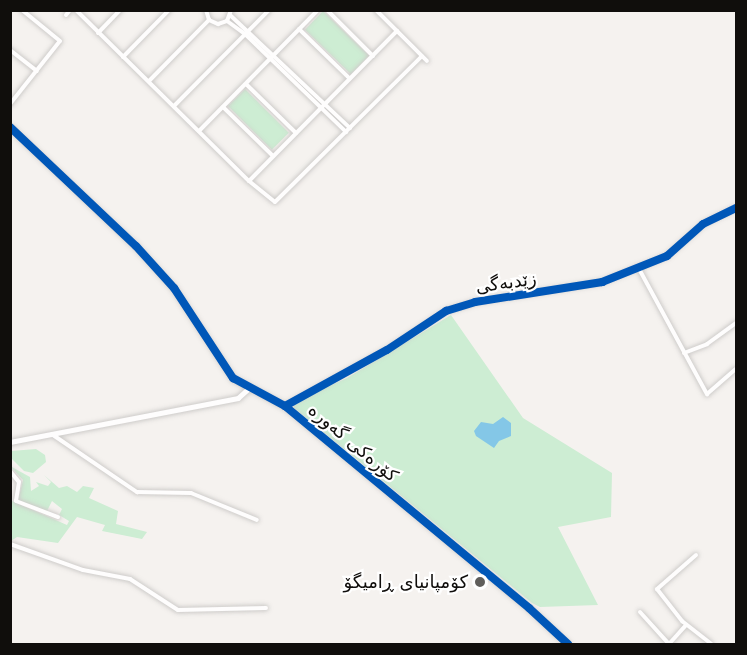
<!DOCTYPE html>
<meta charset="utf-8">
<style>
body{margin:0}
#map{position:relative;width:747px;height:655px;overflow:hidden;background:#f5f2ef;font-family:"DejaVu Sans","Noto Sans Arabic",sans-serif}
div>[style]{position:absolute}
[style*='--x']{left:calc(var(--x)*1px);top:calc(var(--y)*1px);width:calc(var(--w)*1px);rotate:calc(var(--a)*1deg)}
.green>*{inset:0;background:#cdedd3;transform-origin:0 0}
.water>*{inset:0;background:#84c7e7}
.roads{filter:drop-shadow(0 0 2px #ceccca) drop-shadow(0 0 2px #ceccca)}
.minor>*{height:4px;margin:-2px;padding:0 2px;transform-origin:2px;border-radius:2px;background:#fefdfd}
.tertiary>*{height:4.5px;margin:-2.25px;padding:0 2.25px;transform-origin:2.25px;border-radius:2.25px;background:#fefdfd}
.cycleway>*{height:8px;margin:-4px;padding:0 4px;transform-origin:4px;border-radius:4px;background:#0057b8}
.dots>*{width:16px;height:16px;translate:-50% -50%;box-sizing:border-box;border:3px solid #fff;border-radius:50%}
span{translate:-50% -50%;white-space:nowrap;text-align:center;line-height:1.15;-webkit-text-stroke:4.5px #fff;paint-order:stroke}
.street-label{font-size:18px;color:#100e0c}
.poi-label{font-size:18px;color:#100e0c}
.right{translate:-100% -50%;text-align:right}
.frame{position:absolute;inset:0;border:12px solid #100e0c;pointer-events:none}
</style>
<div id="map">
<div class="green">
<i style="left:323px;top:11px;width:64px;height:26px;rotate:44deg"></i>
<i style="left:245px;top:89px;width:62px;height:24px;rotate:45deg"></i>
<i style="clip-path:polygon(451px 315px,523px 418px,612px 473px,611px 517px,558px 527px,598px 605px,540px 607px,532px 603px,294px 408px,294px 402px,347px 378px)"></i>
<i style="clip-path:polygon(36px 449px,45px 455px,46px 462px,33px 473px,24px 471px,11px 458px,11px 451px)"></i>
<i style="clip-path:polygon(10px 466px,30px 477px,31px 491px,39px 486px,36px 482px,48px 486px,51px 482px,44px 475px,59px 488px,67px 486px,77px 492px,83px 486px,94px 488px,89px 498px,118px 511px,116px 524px,147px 532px,142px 539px,102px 531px,105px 525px,77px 517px,58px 543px,17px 537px,11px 541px,12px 501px,67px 525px,69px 521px,59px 515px,62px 509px,52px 501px,46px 513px,18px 501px,23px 480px)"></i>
</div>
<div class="water">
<i style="clip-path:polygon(503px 417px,511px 423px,511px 436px,499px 441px,494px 448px,476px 436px,474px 431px,481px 422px,493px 424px)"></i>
</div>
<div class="roads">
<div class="minor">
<i style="--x:76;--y:10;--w:243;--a:44.7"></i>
<i style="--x:249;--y:181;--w:33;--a:39"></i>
<i style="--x:275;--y:202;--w:207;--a:-44.8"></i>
<i style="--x:206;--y:10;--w:10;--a:73"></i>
<i style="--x:209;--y:20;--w:10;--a:24"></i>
<i style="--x:218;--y:24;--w:9;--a:-18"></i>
<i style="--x:227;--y:21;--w:12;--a:-70"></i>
<i style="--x:327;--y:10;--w:65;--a:45"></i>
<i style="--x:376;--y:10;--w:72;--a:45"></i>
<i style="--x:66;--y:15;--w:6;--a:-51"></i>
<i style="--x:230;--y:15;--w:165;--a:43.3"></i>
<i style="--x:227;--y:21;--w:22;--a:36"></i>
<i style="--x:245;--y:34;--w:141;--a:44.1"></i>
<i style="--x:299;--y:29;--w:71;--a:44.4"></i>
<i style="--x:98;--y:33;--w:32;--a:-46"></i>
<i style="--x:10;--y:50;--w:34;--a:38"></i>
<i style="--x:123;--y:57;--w:66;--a:-45.6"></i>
<i style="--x:149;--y:81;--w:86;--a:-45.5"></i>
<i style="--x:246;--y:84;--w:70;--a:44.4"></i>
<i style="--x:10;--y:104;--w:80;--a:-51.6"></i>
<i style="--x:60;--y:41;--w:49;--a:-140.8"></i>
<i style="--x:174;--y:106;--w:135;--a:-45.3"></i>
<i style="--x:223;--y:107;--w:70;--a:44.4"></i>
<i style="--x:199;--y:131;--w:170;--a:-45.5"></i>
<i style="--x:249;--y:181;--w:211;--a:-45.4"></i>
<i style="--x:638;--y:267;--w:145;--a:61.5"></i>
<i style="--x:707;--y:394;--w:38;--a:-41"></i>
<i style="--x:684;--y:353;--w:25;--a:-21"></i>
<i style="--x:707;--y:344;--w:36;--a:-36"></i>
<i style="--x:285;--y:406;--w:116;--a:-28.8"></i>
<i style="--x:387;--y:350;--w:71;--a:-33.5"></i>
<i style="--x:446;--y:311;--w:30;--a:-17"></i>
<i style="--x:475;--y:302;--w:129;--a:-8.9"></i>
<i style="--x:602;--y:282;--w:70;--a:-21.8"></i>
<i style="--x:667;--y:256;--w:48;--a:-41.6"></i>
<i style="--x:703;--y:224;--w:37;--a:-26"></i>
<i style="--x:53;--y:435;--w:102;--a:34.2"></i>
<i style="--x:137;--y:492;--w:54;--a:1.1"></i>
<i style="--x:191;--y:493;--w:71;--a:22.2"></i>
<i style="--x:10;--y:471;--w:14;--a:51"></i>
<i style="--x:19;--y:482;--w:19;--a:99"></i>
<i style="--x:16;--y:501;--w:45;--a:20.9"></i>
<i style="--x:10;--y:544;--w:77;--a:19.6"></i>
<i style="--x:83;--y:570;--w:48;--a:10.8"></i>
<i style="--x:130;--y:579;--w:57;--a:32.9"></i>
<i style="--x:178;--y:610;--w:88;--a:-1.3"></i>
<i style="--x:696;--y:555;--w:52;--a:138.9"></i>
<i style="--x:657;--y:589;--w:41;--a:52"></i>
<i style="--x:682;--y:621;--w:37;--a:38"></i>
<i style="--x:640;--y:612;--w:43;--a:47.8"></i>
<i style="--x:669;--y:644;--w:25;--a:-48"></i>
</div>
<div class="tertiary">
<i style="--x:10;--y:127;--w:173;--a:43.4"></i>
<i style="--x:136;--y:246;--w:57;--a:47.9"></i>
<i style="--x:174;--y:288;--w:108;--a:56.8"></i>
<i style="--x:233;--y:378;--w:59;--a:28.3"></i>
<i style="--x:285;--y:406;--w:317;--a:39.6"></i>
<i style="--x:529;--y:608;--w:53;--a:42.7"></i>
<i style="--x:10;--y:442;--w:232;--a:-10.9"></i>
<i style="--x:238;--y:398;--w:13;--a:-42"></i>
</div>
</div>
<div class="cycleway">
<i style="--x:10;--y:127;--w:173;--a:43.4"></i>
<i style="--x:136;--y:246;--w:57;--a:47.9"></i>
<i style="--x:174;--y:288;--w:108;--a:56.8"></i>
<i style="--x:233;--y:378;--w:59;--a:28.3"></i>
<i style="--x:285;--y:406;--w:317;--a:39.6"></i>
<i style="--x:529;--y:608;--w:53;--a:42.7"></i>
<i style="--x:285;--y:406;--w:116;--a:-28.8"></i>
<i style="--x:387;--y:350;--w:71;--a:-33.5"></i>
<i style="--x:446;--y:311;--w:30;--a:-17"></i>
<i style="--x:475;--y:302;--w:129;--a:-8.9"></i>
<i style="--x:602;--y:282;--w:70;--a:-21.8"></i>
<i style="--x:667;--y:256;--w:48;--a:-41.6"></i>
<i style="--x:703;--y:224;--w:37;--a:-26"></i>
</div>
<div class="dots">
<i style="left:480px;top:582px;background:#605e5b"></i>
</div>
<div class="street-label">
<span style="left:506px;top:283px;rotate:-8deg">زێدبەگی</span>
<span style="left:353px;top:443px;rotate:40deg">کۆرەکی گەورە</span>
</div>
<div class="poi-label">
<span class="right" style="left:468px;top:582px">کۆمپانیای ڕامیگۆ</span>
</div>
<div class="frame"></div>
</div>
